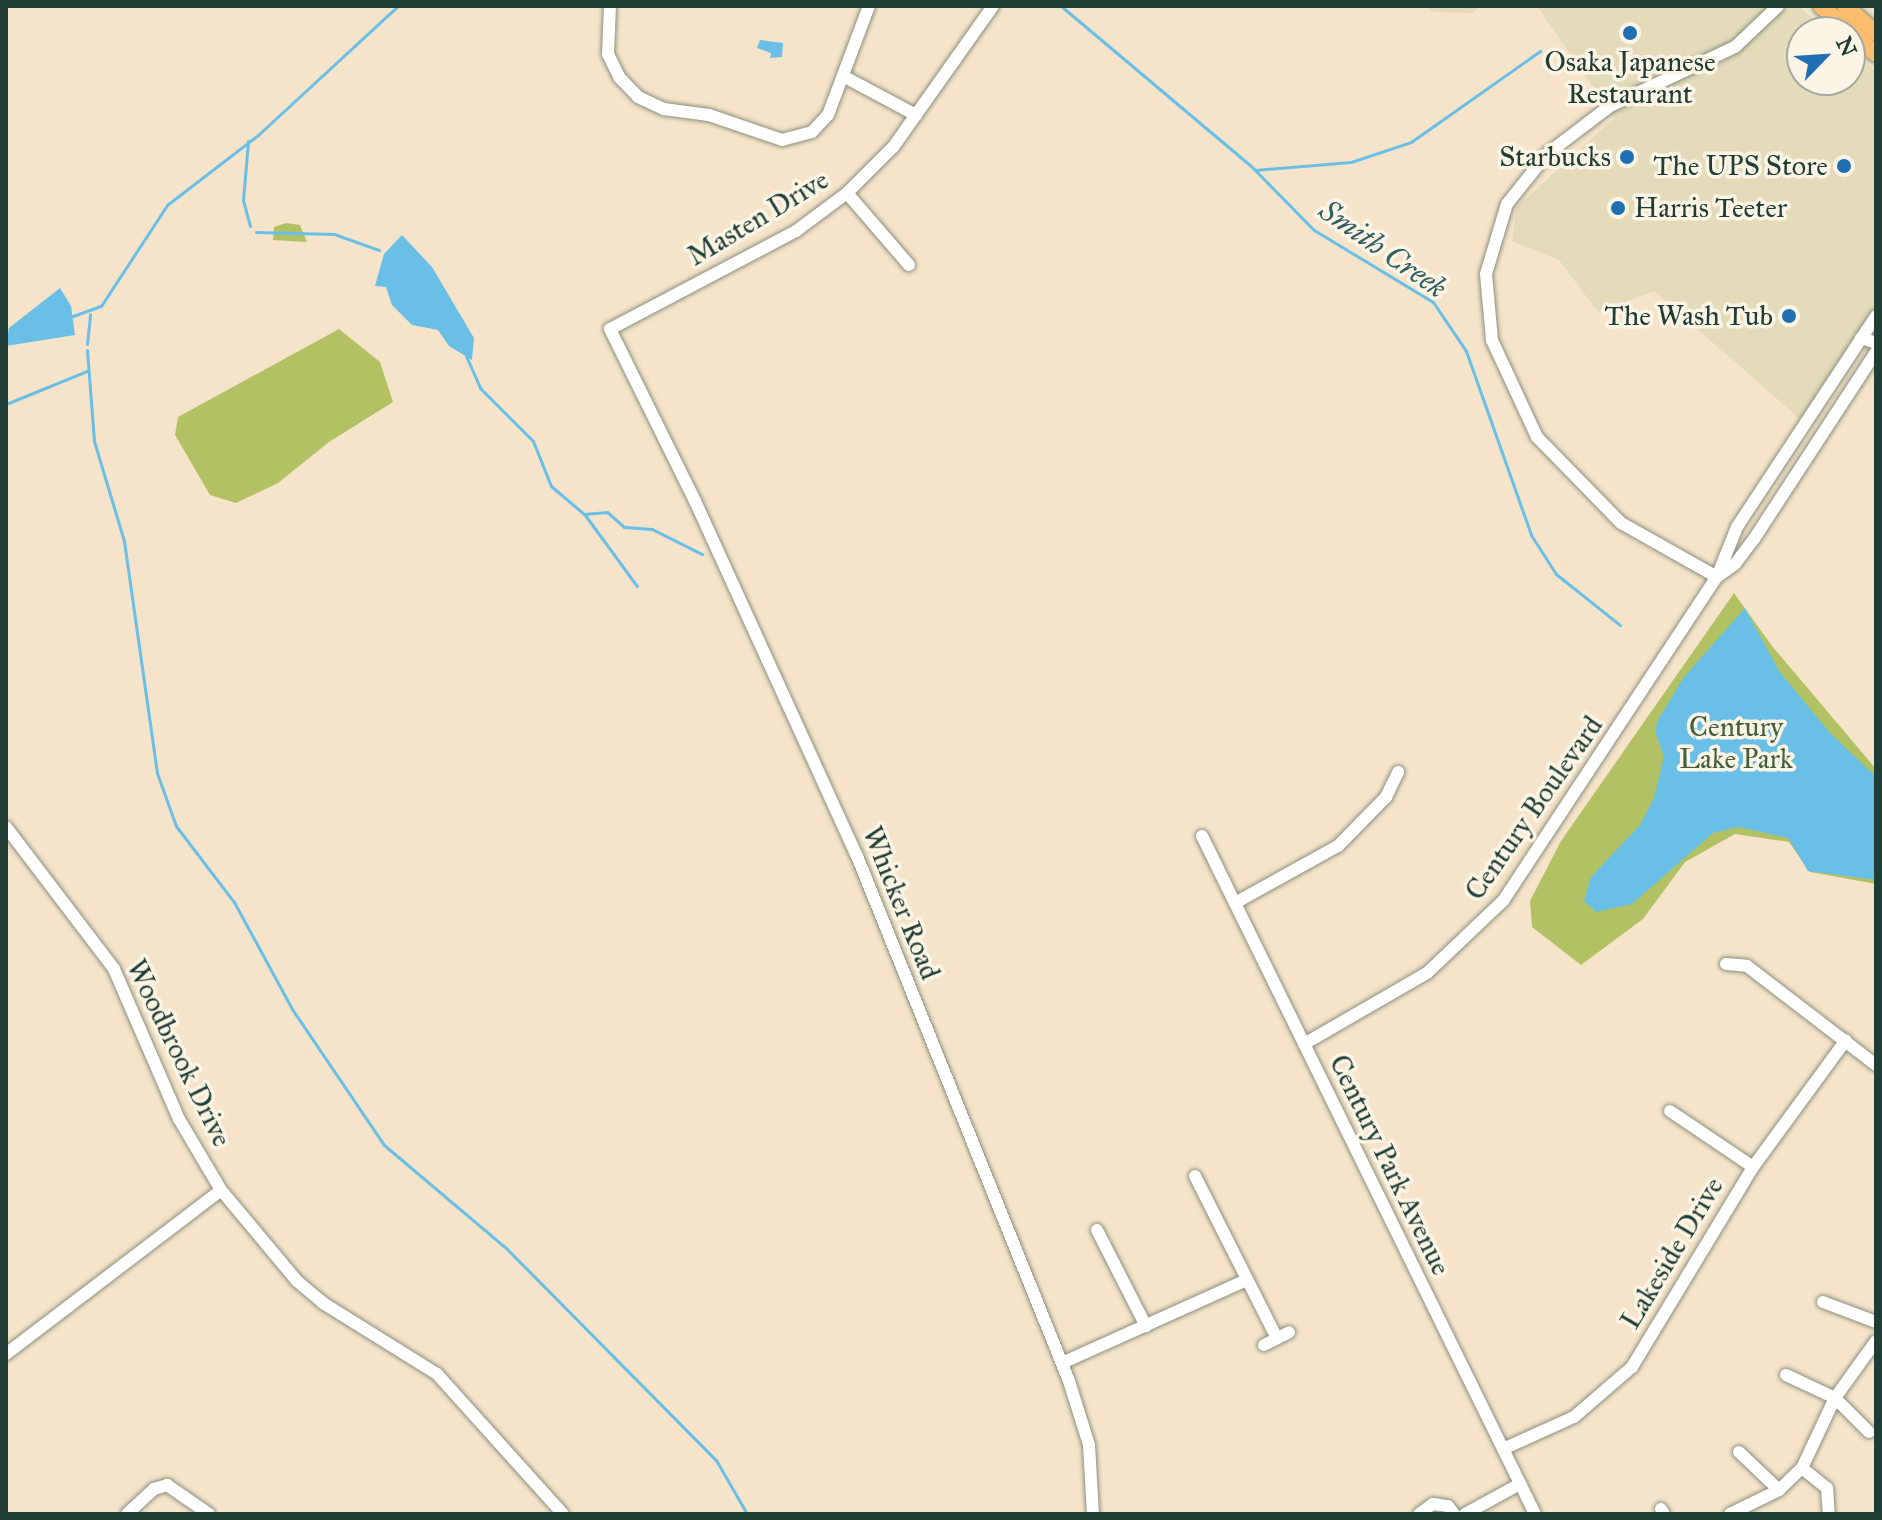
<!DOCTYPE html>
<style>
body{margin:0}
#map{position:relative;width:1882px;height:1520px;overflow:hidden;background:#f6e4ca;font-family:"IM FELL Great Primer",serif}
div>[style]{position:absolute}
[style*='--x']{left:calc(var(--x)*1px);top:calc(var(--y)*1px);width:calc(var(--w)*1px);rotate:calc(var(--a)*1deg)}
.built>*{inset:0;background:#e3dbba}
.green>*{inset:0;background:#b2c163}
.water>*{inset:0;background:#6abfe6}
.stream>*{height:3px;margin:-1.5px;padding:0 1.5px;transform-origin:1.5px;border-radius:1.5px;background:#6abfe6}
.roads{filter:drop-shadow(0 0 2px #8a907f) drop-shadow(0 0 2px #8a907f)}
.minor>*{height:12px;margin:-6px;padding:0 6px;transform-origin:6px;border-radius:6px;background:#fff}
.major>*{height:16px;margin:-8px;padding:0 8px;transform-origin:8px;border-radius:8px;background:#fbbd6e}
.dots>*{width:22px;height:22px;translate:-50% -50%;box-sizing:border-box;border:4px solid #fcf5e5;border-radius:50%}
span{translate:-50% -50%;white-space:nowrap;text-align:center;line-height:1.15;-webkit-text-stroke:7px #fcf5e5;paint-order:stroke}
.poi-label{font-size:28px;color:#1f3d34}
.right{translate:-100% -50%;text-align:right}
.left{translate:0 -50%;text-align:left}
.street-label{font-size:28px;color:#1f3d34}
.park-label{font-size:28px;color:#445e40}
.water-label{font-size:30px;color:#325e60;font-style:italic}
.frame{position:absolute;inset:0;border:8px solid #1f3d34;pointer-events:none}
.north{position:absolute;left:1786px;top:16px;width:80px;height:80px;box-sizing:border-box;background:#fcf5e5;border:2px solid #a4ab9e;border-radius:50%;rotate:65deg;font-size:22px;font-weight:700;line-height:32px;text-align:center;color:#1f3d34}
.north::after{content:'';display:block;margin:auto;width:28px;height:36px;background:#1f6fb2;clip-path:polygon(50% 0,100% 100%,50% 72%,0 100%)}
</style>
<div id="map">
<div class="built">
<i style="clip-path:polygon(1426px 6px,1481px 6px,1472px 13px,1433px 12px)"></i>
<i style="clip-path:polygon(1537px 6px,1798px 6px,1829px 32px,1802px 32px,1802px 80px,1850px 80px,1850px 50px,1876px 72px,1876px 326px,1867px 319px,1800px 419px,1654px 291px,1598px 312px,1559px 260px,1512px 241px,1516px 208px,1614px 118px)"></i>
</div>
<div class="green">
<i style="clip-path:polygon(286px 223px,300px 225px,307px 242px,273px 240px,274px 227px)"></i>
<i style="clip-path:polygon(339px 329px,380px 362px,393px 402px,329px 442px,278px 483px,236px 503px,210px 495px,175px 435px,178px 417px)"></i>
<i style="clip-path:polygon(1734px 593px,1772px 646px,1876px 769px,1876px 884px,1810px 872px,1789px 842px,1735px 834px,1685px 862px,1643px 919px,1581px 965px,1532px 927px,1530px 901px,1561px 841px)"></i>
</div>
<div class="water">
<i style="clip-path:polygon(760px 40px,783px 43px,782px 57px,770px 58px,771px 53px,757px 48px)"></i>
<i style="clip-path:polygon(402px 235px,432px 267px,474px 338px,472px 360px,449px 346px,438px 330px,412px 325px,392px 305px,386px 287px,375px 286px,384px 254px)"></i>
<i style="clip-path:polygon(60px 288px,71px 306px,75px 335px,6px 346px,9px 328px)"></i>
<i style="clip-path:polygon(1745px 608px,1779px 671px,1830px 733px,1876px 777px,1876px 880px,1808px 871px,1788px 838px,1738px 827px,1713px 833px,1632px 904px,1596px 912px,1584px 901px,1591px 877px,1640px 825px,1654px 798px,1664px 757px,1655px 731px,1658px 720px,1684px 677px)"></i>
</div>
<div class="stream">
<i style="--x:1061;--y:6;--w:248;--a:40.1"></i>
<i style="--x:1251;--y:166;--w:90;--a:45.5"></i>
<i style="--x:1314;--y:230;--w:139;--a:31.2"></i>
<i style="--x:1433;--y:302;--w:59;--a:56"></i>
<i style="--x:1466;--y:351;--w:195;--a:70.5"></i>
<i style="--x:1531;--y:535;--w:46;--a:57.3"></i>
<i style="--x:1556;--y:574;--w:82;--a:38.6"></i>
<i style="--x:248;--y:141;--w:59;--a:94.8"></i>
<i style="--x:243;--y:200;--w:27;--a:75"></i>
<i style="--x:1255;--y:170;--w:96;--a:-4.8"></i>
<i style="--x:1351;--y:162;--w:63;--a:-18.4"></i>
<i style="--x:1411;--y:142;--w:158;--a:-35.2"></i>
<i style="--x:256;--y:232;--w:78;--a:1.5"></i>
<i style="--x:334;--y:234;--w:48;--a:19.6"></i>
<i style="--x:73;--y:316;--w:30;--a:-20"></i>
<i style="--x:101;--y:306;--w:121;--a:-56.8"></i>
<i style="--x:167;--y:205;--w:115;--a:-37.6"></i>
<i style="--x:258;--y:135;--w:190;--a:-42.7"></i>
<i style="--x:87;--y:344;--w:30;--a:-84"></i>
<i style="--x:87;--y:350;--w:91;--a:85.6"></i>
<i style="--x:94;--y:441;--w:104;--a:73.3"></i>
<i style="--x:124;--y:541;--w:234;--a:81.9"></i>
<i style="--x:157;--y:773;--w:56;--a:70.3"></i>
<i style="--x:176;--y:826;--w:96;--a:52.7"></i>
<i style="--x:234;--y:902;--w:122;--a:61.5"></i>
<i style="--x:292;--y:1009;--w:164;--a:55.9"></i>
<i style="--x:384;--y:1145;--w:161;--a:40.2"></i>
<i style="--x:507;--y:1249;--w:297;--a:45.3"></i>
<i style="--x:716;--y:1460;--w:62;--a:60.1"></i>
<i style="--x:466;--y:356;--w:35;--a:66"></i>
<i style="--x:480;--y:388;--w:75;--a:45"></i>
<i style="--x:533;--y:441;--w:48;--a:68.2"></i>
<i style="--x:551;--y:486;--w:43;--a:40.3"></i>
<i style="--x:584;--y:514;--w:23;--a:-5"></i>
<i style="--x:607;--y:512;--w:23;--a:41"></i>
<i style="--x:624;--y:527;--w:28;--a:4"></i>
<i style="--x:652;--y:529;--w:56;--a:26.6"></i>
<i style="--x:6;--y:404;--w:87;--a:-22.2"></i>
<i style="--x:585;--y:515;--w:88;--a:53.8"></i>
</div>
<div class="roads">
<div class="minor">
<i style="--x:610;--y:6;--w:48;--a:92.4"></i>
<i style="--x:608;--y:54;--w:25;--a:64"></i>
<i style="--x:619;--y:77;--w:28;--a:46"></i>
<i style="--x:638;--y:97;--w:29;--a:25"></i>
<i style="--x:664;--y:109;--w:45;--a:7.6"></i>
<i style="--x:709;--y:115;--w:77;--a:18.9"></i>
<i style="--x:782;--y:140;--w:31;--a:-15"></i>
<i style="--x:812;--y:132;--w:23;--a:-47"></i>
<i style="--x:828;--y:115;--w:116;--a:-69.4"></i>
<i style="--x:993;--y:6;--w:173;--a:125.3"></i>
<i style="--x:893;--y:147;--w:65;--a:135"></i>
<i style="--x:847;--y:193;--w:64;--a:143.3"></i>
<i style="--x:796;--y:231;--w:210;--a:152.2"></i>
<i style="--x:610;--y:329;--w:192;--a:63.7"></i>
<i style="--x:695;--y:501;--w:390;--a:65.5"></i>
<i style="--x:857;--y:856;--w:566;--a:68.01"></i>
<i style="--x:1069;--y:1381;--w:67;--a:72.6"></i>
<i style="--x:1089;--y:1445;--w:69;--a:86.7"></i>
<i style="--x:843;--y:76;--w:83;--a:28.1"></i>
<i style="--x:847;--y:193;--w:95;--a:49.3"></i>
<i style="--x:1861;--y:338;--w:16;--a:18"></i>
<i style="--x:1717;--y:577;--w:110;--a:-150.6"></i>
<i style="--x:1621;--y:523;--w:120;--a:-134.3"></i>
<i style="--x:1537;--y:437;--w:107;--a:-114.9"></i>
<i style="--x:1492;--y:340;--w:66;--a:-95.2"></i>
<i style="--x:1486;--y:274;--w:73;--a:-73.3"></i>
<i style="--x:1507;--y:204;--w:64;--a:-51.3"></i>
<i style="--x:1547;--y:154;--w:79;--a:-37.3"></i>
<i style="--x:1610;--y:106;--w:138;--a:-25.3"></i>
<i style="--x:1735;--y:47;--w:59;--a:-43.6"></i>
<i style="--x:1717;--y:577;--w:22;--a:-36"></i>
<i style="--x:1735;--y:564;--w:31;--a:-53"></i>
<i style="--x:1754;--y:539;--w:223;--a:-56.9"></i>
<i style="--x:6;--y:827;--w:178;--a:52.7"></i>
<i style="--x:114;--y:969;--w:163;--a:66.6"></i>
<i style="--x:179;--y:1119;--w:82;--a:59.4"></i>
<i style="--x:221;--y:1190;--w:119;--a:50.1"></i>
<i style="--x:297;--y:1281;--w:34;--a:40"></i>
<i style="--x:323;--y:1303;--w:134;--a:31.9"></i>
<i style="--x:437;--y:1374;--w:188;--a:48"></i>
<i style="--x:1202;--y:836;--w:755;--a:63.84"></i>
<i style="--x:1235;--y:903;--w:118;--a:-29"></i>
<i style="--x:1338;--y:846;--w:69;--a:-45.6"></i>
<i style="--x:1386;--y:797;--w:28;--a:-64"></i>
<i style="--x:1726;--y:964;--w:21;--a:5"></i>
<i style="--x:1747;--y:966;--w:163;--a:37.5"></i>
<i style="--x:1304;--y:1044;--w:142;--a:-30"></i>
<i style="--x:1427;--y:973;--w:105;--a:-43.5"></i>
<i style="--x:1503;--y:901;--w:388;--a:-56.6"></i>
<i style="--x:1717;--y:577;--w:54;--a:-68.2"></i>
<i style="--x:1737;--y:527;--w:253;--a:-56.6"></i>
<i style="--x:1670;--y:1111;--w:100;--a:34"></i>
<i style="--x:1195;--y:1176;--w:182;--a:63.2"></i>
<i style="--x:1097;--y:1230;--w:108;--a:63"></i>
<i style="--x:1823;--y:1302;--w:57;--a:20.7"></i>
<i style="--x:1264;--y:1345;--w:28;--a:-27"></i>
<i style="--x:6;--y:1354;--w:270;--a:-37.3"></i>
<i style="--x:1062;--y:1363;--w:203;--a:-24.2"></i>
<i style="--x:1786;--y:1375;--w:54;--a:25.1"></i>
<i style="--x:1835;--y:1398;--w:48;--a:45"></i>
<i style="--x:1503;--y:1449;--w:78;--a:-24.3"></i>
<i style="--x:1574;--y:1417;--w:77;--a:-40.8"></i>
<i style="--x:1632;--y:1367;--w:234;--a:-58.8"></i>
<i style="--x:1753;--y:1167;--w:157;--a:-53.8"></i>
<i style="--x:1739;--y:1452;--w:55;--a:43.5"></i>
<i style="--x:1802;--y:1468;--w:32;--a:39"></i>
<i style="--x:1827;--y:1488;--w:26;--a:86"></i>
<i style="--x:1661;--y:1509;--w:6;--a:59"></i>
<i style="--x:127;--y:1514;--w:37;--a:-43"></i>
<i style="--x:154;--y:1489;--w:14;--a:-17"></i>
<i style="--x:167;--y:1485;--w:51;--a:34.6"></i>
<i style="--x:1419;--y:1514;--w:17;--a:-36"></i>
<i style="--x:1433;--y:1504;--w:15;--a:8"></i>
<i style="--x:1448;--y:1506;--w:10;--a:53"></i>
<i style="--x:1465;--y:1514;--w:63;--a:-28.6"></i>
<i style="--x:1730;--y:1514;--w:55;--a:-26.1"></i>
<i style="--x:1779;--y:1490;--w:32;--a:-44"></i>
<i style="--x:1802;--y:1468;--w:77;--a:-64.8"></i>
<i style="--x:1835;--y:1398;--w:70;--a:-54.3"></i>
</div>
<div class="major">
<i style="--x:1821;--y:6;--w:73;--a:41.1"></i>
<i style="--x:1845;--y:6;--w:41;--a:41.1"></i>
</div>
</div>
<div class="dots">
<i style="left:1630px;top:33px;background:#1f6fb2"></i>
<i style="left:1627px;top:157px;background:#1f6fb2"></i>
<i style="left:1844px;top:166px;background:#1f6fb2"></i>
<i style="left:1618px;top:208px;background:#1f6fb2"></i>
<i style="left:1789px;top:316px;background:#1f6fb2"></i>
</div>
<div class="poi-label">
<span style="left:1630px;top:78px">Osaka Japanese<br>Restaurant</span>
<span class="right" style="left:1611px;top:157px">Starbucks</span>
<span class="right" style="left:1828px;top:166px">The UPS Store</span>
<span class="left" style="left:1634px;top:208px">Harris Teeter</span>
<span class="right" style="left:1773px;top:316px">The Wash Tub</span>
</div>
<div class="street-label">
<span style="left:758px;top:218px;rotate:-31deg">Masten Drive</span>
<span style="left:1534px;top:808px;rotate:-55deg">Century Boulevard</span>
<span style="left:901px;top:903px;rotate:68deg">Whicker Road</span>
<span style="left:179px;top:1053px;rotate:64deg">Woodbrook Drive</span>
<span style="left:1390px;top:1165px;rotate:64deg">Century Park Avenue</span>
<span style="left:1672px;top:1253px;rotate:-59deg">Lakeside Drive</span>
</div>
<div class="park-label">
<span style="left:1736px;top:743px">Century<br>Lake Park</span>
</div>
<div class="water-label">
<span style="left:1383px;top:249px;rotate:35deg">Smith Creek</span>
</div>
<div class="frame"></div>
<div class="north">N</div>
</div>
